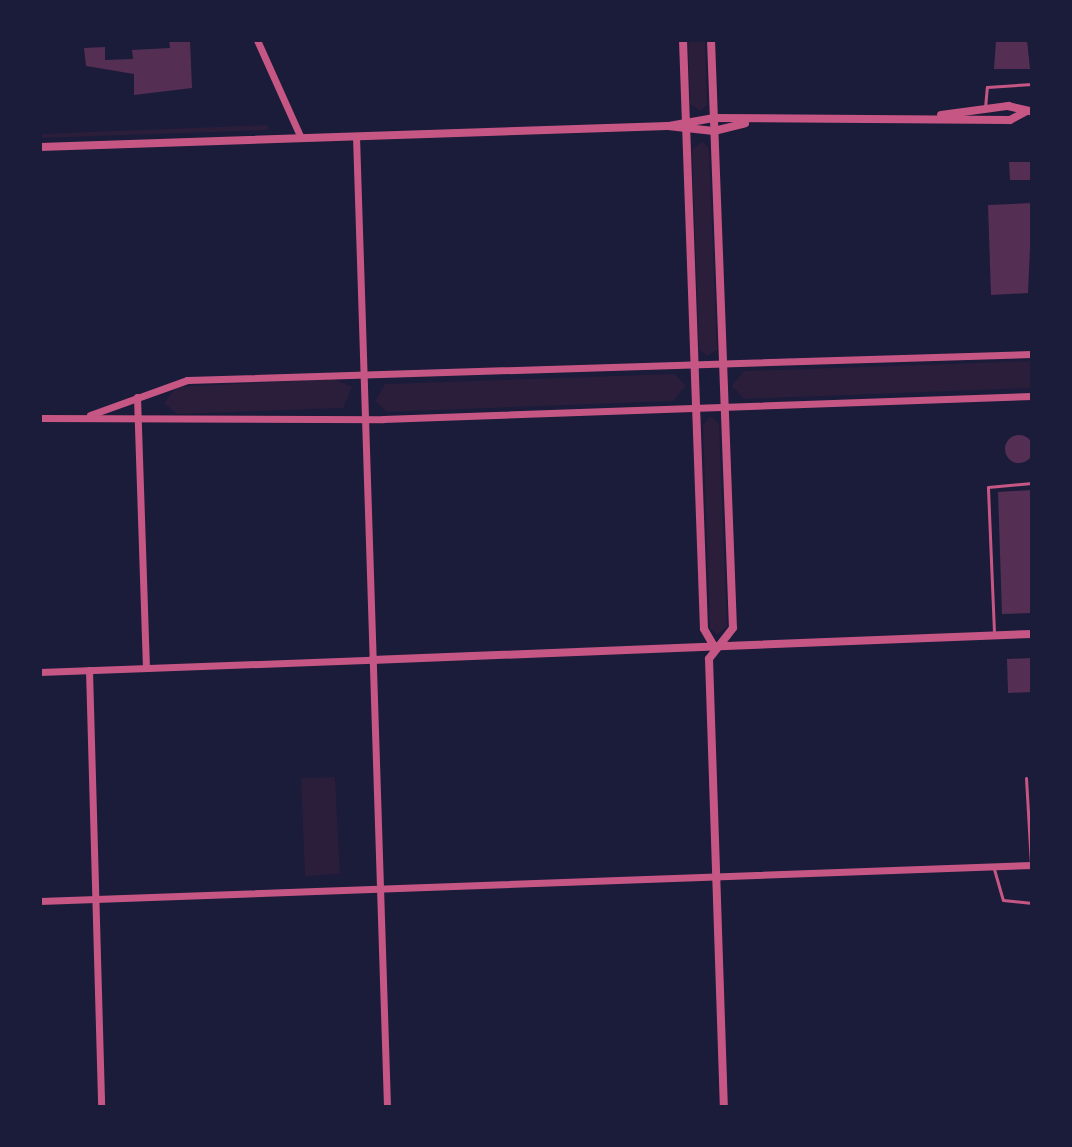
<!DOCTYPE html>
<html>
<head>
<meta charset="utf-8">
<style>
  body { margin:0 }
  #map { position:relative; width:1072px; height:1147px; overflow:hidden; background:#1b1b3a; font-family:"Libre Baskerville",serif }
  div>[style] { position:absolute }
  .green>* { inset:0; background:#2a1e3b }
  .building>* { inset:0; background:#542f53 }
  .round { border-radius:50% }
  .service>* { height:3px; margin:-1.5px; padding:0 1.5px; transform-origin:1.5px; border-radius:1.5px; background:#c65784 }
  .minor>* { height:7px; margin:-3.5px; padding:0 3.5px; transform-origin:3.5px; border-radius:3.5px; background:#c65784 }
  .tertiary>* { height:8px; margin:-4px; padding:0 4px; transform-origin:4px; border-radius:4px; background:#c65784 }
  span { translate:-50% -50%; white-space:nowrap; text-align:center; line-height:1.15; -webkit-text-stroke:8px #1b1b3a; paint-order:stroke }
  .frame { position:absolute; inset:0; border:42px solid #1b1b3a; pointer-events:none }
</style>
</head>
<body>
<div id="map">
  <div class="green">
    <div style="clip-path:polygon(688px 40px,705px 40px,707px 105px,700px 111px,690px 104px)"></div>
    <div style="clip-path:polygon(269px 125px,267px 130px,40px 138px,40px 134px)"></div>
    <div style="clip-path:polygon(702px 141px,709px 149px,717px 350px,707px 356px,699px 349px,692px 150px)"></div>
    <div style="clip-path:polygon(1032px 361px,1032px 388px,744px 399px,732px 386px,744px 371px)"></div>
    <div style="clip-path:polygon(674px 374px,686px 386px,673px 401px,387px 412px,375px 401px,385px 384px)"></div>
    <div style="clip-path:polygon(334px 379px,352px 387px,343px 408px,177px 414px,164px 403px,177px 387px)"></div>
    <div style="clip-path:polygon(710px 416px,719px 424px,727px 627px,717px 635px,710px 628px,703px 425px)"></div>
    <div style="clip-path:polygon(335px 777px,340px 874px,305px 876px,301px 778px)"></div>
  </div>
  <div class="building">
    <div style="clip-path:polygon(169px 40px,190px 40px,192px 88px,134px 95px,134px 74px,86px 66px,84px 48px,105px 47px,105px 60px,133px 59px,132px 50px,170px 48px)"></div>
    <div style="clip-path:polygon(1027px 40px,1030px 69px,994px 69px,996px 41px)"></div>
    <div style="clip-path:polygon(1009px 162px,1032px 162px,1032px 180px,1010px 180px)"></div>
    <div style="clip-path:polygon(1032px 203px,1028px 293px,991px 295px,988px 205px)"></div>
    <div class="round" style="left:1005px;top:435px;width:28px;height:28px"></div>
    <div style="clip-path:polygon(1032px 490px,1032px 613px,1002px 614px,998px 492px)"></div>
    <div style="clip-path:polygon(1032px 658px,1032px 692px,1008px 693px,1007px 659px)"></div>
  </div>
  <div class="service">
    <div style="left:985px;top:108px;width:21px;rotate:-85deg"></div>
    <div style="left:987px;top:87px;width:45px;rotate:-3.8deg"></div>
    <div style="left:994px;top:632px;width:145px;rotate:-92.4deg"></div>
    <div style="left:988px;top:487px;width:44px;rotate:-5.2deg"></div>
    <div style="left:1026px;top:778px;width:87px;rotate:86.7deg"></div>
    <div style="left:994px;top:869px;width:32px;rotate:74deg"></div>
    <div style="left:1003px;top:900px;width:29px;rotate:6deg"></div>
  </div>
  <div class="minor">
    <div style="left:257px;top:40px;width:107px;rotate:65.8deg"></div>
    <div style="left:356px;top:136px;width:971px;rotate:88.17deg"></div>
    <div style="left:137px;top:397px;width:271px;rotate:88.1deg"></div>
    <div style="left:90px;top:415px;width:103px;rotate:-19.8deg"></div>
    <div style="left:187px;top:380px;width:845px;rotate:-1.76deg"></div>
    <div style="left:40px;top:418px;width:343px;rotate:0.2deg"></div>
    <div style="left:383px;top:419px;width:649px;rotate:-2.03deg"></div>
    <div style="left:89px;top:670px;width:437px;rotate:88.4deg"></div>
    <div style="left:40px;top:672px;width:332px;rotate:-2.1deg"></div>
    <div style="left:40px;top:901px;width:993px;rotate:-2.08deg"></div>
  </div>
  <div class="tertiary">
    <div style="left:683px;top:40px;width:589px;rotate:87.96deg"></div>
    <div style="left:704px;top:629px;width:20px;rotate:60deg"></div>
    <div style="left:711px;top:40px;width:588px;rotate:87.86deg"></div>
    <div style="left:733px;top:628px;width:39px;rotate:128deg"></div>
    <div style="left:709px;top:659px;width:448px;rotate:88.1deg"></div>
    <div style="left:941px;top:115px;width:68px;rotate:-7.7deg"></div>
    <div style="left:1008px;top:106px;width:23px;rotate:13deg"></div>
    <div style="left:669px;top:126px;width:46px;rotate:-10.1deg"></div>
    <div style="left:714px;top:118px;width:296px;rotate:0.4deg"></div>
    <div style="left:1010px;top:120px;width:19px;rotate:-28deg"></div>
    <div style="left:40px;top:147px;width:628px;rotate:-1.92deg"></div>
    <div style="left:668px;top:126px;width:46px;rotate:6.2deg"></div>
    <div style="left:714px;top:131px;width:32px;rotate:-14deg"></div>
    <div style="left:372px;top:660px;width:661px;rotate:-2.26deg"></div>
  </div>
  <div class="frame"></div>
</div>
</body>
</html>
